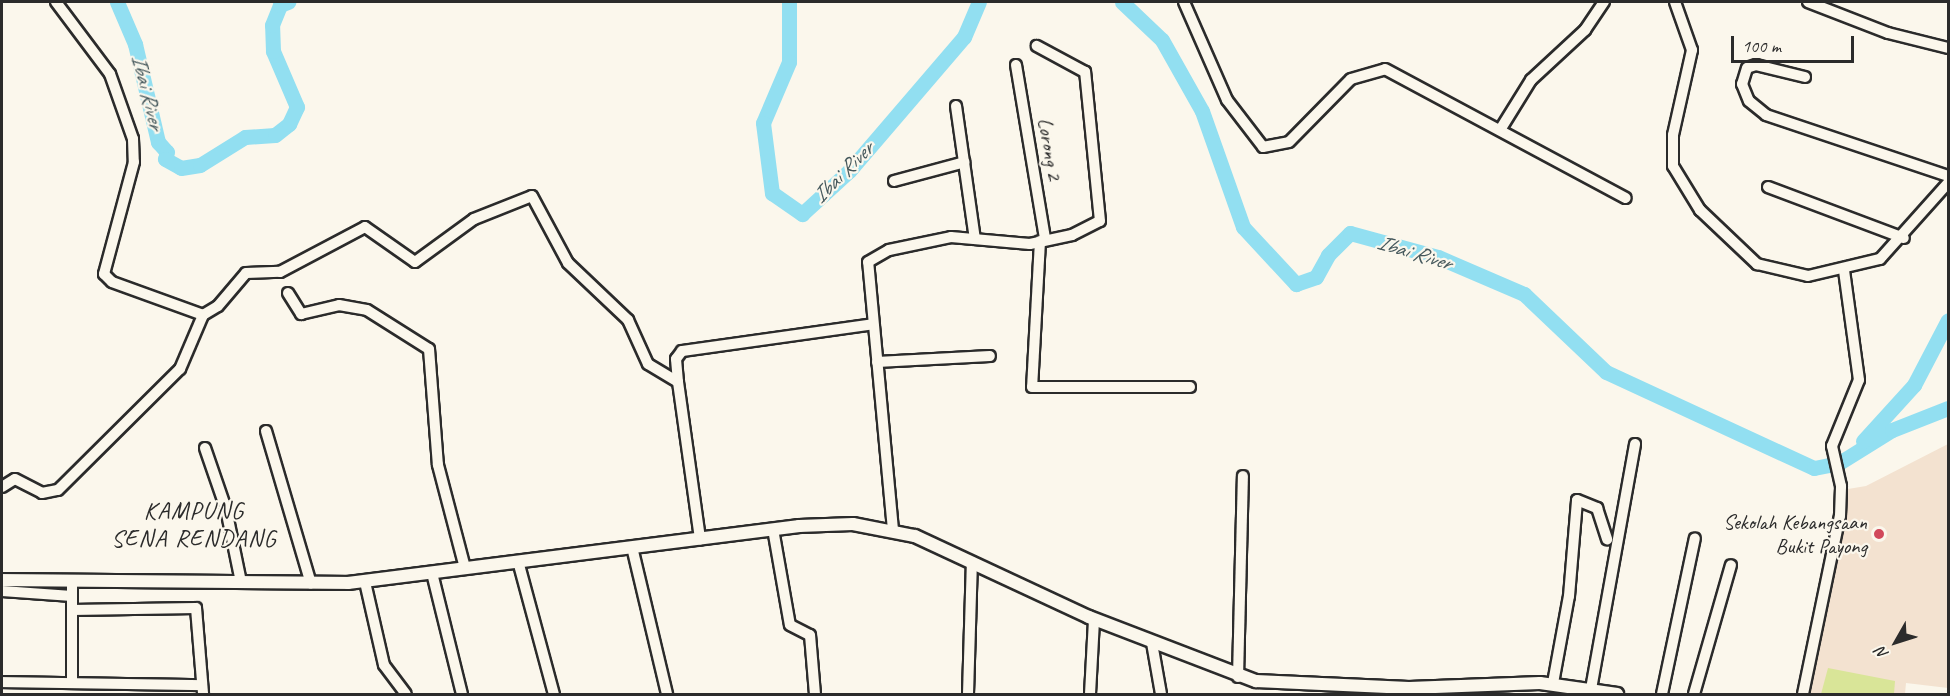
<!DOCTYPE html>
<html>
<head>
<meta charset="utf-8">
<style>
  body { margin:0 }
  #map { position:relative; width:1950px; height:696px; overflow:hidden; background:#fbf7ec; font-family:Caveat,sans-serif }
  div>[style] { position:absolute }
  .built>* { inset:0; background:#f3e2d0 }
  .green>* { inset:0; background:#d9e598 }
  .river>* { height:15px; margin:-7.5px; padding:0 7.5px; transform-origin:7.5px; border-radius:7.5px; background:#92dff1 }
  .roads { filter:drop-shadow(2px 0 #2b2b2b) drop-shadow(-2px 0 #2b2b2b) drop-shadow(0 2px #2b2b2b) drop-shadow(0 -2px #2b2b2b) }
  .minor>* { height:10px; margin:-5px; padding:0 5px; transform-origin:5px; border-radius:5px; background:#fbf7ec }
  .major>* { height:12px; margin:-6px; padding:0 6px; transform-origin:6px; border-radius:6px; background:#fbf7ec }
  .dots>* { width:16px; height:16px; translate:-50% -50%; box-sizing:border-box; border:3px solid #fbf7ec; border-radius:50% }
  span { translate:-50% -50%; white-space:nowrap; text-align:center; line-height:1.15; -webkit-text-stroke:4.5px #fbf7ec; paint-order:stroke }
  .street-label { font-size:21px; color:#2b2b2b }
  .poi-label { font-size:21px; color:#2b2b2b }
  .right { translate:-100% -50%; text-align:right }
  .water-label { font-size:22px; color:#45585c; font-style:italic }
  .quarter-label { font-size:24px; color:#2b2b2b; letter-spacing:1.5px }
  .frame { position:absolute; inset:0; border:3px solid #2b2b2b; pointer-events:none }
  .north { position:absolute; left:1866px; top:612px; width:60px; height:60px; -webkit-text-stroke:4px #fbf7ec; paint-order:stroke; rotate:231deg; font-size:16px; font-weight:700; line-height:24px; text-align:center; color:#2b2b2b }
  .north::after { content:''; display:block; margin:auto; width:21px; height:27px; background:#2b2b2b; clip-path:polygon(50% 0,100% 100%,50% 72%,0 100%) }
  .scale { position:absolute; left:1731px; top:36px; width:123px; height:27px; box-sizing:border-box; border:3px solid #2b2b2b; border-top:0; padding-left:8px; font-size:18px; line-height:21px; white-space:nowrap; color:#2b2b2b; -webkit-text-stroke:4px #fbf7ec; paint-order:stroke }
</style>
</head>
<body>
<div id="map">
  <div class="built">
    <div style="clip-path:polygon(1948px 444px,1948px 688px,1906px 683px,1905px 694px,1805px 694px,1848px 489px,1866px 486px)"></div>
  </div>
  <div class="green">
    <div style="clip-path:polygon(1828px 668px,1895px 681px,1894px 694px,1821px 694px)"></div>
  </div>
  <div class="river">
    <div style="left:117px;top:2px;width:46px;rotate:66.8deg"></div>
    <div style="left:135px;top:44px;width:101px;rotate:76.8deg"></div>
    <div style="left:158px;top:142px;width:13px;rotate:48deg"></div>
    <div style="left:167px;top:152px;width:7px;rotate:106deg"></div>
    <div style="left:165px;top:159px;width:18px;rotate:29deg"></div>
    <div style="left:181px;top:168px;width:19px;rotate:-9deg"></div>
    <div style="left:200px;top:165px;width:53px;rotate:-31.9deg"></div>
    <div style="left:245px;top:137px;width:30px;rotate:-4deg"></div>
    <div style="left:275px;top:135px;width:18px;rotate:-38deg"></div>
    <div style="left:289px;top:124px;width:19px;rotate:-65deg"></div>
    <div style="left:297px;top:107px;width:61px;rotate:-113.2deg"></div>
    <div style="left:273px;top:51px;width:26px;rotate:-92deg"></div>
    <div style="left:272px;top:25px;width:22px;rotate:-68deg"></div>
    <div style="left:280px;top:5px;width:9px;rotate:-21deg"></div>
    <div style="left:789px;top:2px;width:60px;rotate:90deg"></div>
    <div style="left:789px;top:62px;width:66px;rotate:113.1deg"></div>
    <div style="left:763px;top:123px;width:71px;rotate:82.7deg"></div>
    <div style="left:772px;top:193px;width:37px;rotate:35deg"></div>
    <div style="left:802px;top:214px;width:64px;rotate:-42.5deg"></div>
    <div style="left:849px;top:171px;width:177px;rotate:-49.4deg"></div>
    <div style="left:964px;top:37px;width:38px;rotate:-67deg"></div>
    <div style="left:1122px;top:2px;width:55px;rotate:43.5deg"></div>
    <div style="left:1162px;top:40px;width:81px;rotate:60.6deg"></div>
    <div style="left:1202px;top:111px;width:123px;rotate:70.5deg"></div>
    <div style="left:1243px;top:227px;width:78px;rotate:47.1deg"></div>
    <div style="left:1296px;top:284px;width:21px;rotate:-19deg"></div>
    <div style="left:1316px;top:277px;width:25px;rotate:-61deg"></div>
    <div style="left:1328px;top:255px;width:31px;rotate:-45deg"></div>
    <div style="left:1350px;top:233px;width:91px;rotate:15.3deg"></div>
    <div style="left:1438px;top:257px;width:94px;rotate:23.3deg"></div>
    <div style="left:1524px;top:294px;width:113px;rotate:43.6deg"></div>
    <div style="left:1606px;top:372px;width:229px;rotate:24.8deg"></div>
    <div style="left:1814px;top:468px;width:25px;rotate:-11deg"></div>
    <div style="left:1839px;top:463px;width:62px;rotate:-31.9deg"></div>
    <div style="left:1892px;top:430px;width:60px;rotate:-21.4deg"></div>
    <div style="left:1863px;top:441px;width:76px;rotate:-47.7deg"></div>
    <div style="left:1914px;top:385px;width:73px;rotate:-62.4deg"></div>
  </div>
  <div class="roads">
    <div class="minor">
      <div style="left:56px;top:2px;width:90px;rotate:53.1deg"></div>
      <div style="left:110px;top:74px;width:69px;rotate:70.5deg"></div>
      <div style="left:133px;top:139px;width:23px;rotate:88deg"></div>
      <div style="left:134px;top:162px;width:116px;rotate:105deg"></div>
      <div style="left:104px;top:274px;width:11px;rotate:45deg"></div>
      <div style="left:112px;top:282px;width:97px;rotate:19.9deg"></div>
      <div style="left:1184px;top:2px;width:107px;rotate:66.3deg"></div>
      <div style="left:1227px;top:100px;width:59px;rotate:52.5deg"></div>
      <div style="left:1263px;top:147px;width:26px;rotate:-11deg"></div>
      <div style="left:1289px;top:142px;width:88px;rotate:-45.5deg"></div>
      <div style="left:1351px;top:79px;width:35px;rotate:-16deg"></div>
      <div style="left:1385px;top:69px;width:273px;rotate:28.2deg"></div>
      <div style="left:1675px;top:2px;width:51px;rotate:70.5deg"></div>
      <div style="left:1692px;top:50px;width:87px;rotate:102.6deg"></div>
      <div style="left:1673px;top:135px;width:31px;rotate:90deg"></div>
      <div style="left:1673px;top:166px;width:52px;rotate:58.5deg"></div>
      <div style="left:1700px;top:210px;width:79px;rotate:43.5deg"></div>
      <div style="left:1757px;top:264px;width:52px;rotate:13.2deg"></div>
      <div style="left:1808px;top:276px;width:74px;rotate:-13.3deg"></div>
      <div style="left:1880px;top:259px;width:102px;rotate:-48.2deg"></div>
      <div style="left:1808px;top:2px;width:86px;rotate:21.2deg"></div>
      <div style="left:1888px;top:33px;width:62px;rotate:14deg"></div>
      <div style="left:1016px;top:65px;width:176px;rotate:80.5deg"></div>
      <div style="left:1805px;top:77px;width:50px;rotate:-166.2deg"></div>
      <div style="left:1756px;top:65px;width:9px;rotate:162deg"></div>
      <div style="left:1747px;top:68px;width:17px;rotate:107deg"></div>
      <div style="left:1742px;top:84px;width:18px;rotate:68deg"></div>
      <div style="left:1749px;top:101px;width:22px;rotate:39deg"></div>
      <div style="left:1766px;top:115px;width:192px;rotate:18.5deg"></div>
      <div style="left:956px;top:106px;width:134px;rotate:81.9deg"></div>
      <div style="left:1500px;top:130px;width:59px;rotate:-58.2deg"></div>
      <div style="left:1531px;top:80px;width:74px;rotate:-42.8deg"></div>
      <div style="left:1585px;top:30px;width:34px;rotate:-56deg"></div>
      <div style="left:894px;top:181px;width:73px;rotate:-15deg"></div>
      <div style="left:1768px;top:187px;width:145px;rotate:20.6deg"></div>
      <div style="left:1040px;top:241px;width:146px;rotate:93.1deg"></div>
      <div style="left:1032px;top:387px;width:158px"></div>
      <div style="left:288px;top:293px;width:25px;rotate:58deg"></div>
      <div style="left:301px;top:314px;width:39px;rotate:-13deg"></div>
      <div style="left:339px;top:305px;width:28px;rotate:10deg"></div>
      <div style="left:367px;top:310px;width:73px;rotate:32.2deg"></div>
      <div style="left:429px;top:349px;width:116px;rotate:85.6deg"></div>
      <div style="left:438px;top:465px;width:106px;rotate:75.3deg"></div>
      <div style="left:203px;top:315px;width:17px;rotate:-31deg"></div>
      <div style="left:218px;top:306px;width:43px;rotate:-49.7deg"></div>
      <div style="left:246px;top:273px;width:34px;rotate:-2deg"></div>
      <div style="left:280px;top:272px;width:96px;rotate:-27.9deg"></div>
      <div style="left:365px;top:227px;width:61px;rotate:35deg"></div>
      <div style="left:415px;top:262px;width:73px;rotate:-36.1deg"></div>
      <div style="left:474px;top:219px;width:62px;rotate:-21.6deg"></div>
      <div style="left:532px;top:196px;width:76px;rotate:61.8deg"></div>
      <div style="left:568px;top:263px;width:83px;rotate:43.5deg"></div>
      <div style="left:628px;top:320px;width:48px;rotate:65.6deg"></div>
      <div style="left:648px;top:364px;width:35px;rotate:31deg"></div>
      <div style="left:678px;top:382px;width:159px;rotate:82deg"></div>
      <div style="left:877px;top:362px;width:113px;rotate:-3deg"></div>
      <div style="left:678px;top:382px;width:23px;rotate:-95deg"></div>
      <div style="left:676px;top:359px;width:10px;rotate:-53deg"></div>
      <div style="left:682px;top:351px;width:193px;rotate:-8deg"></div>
      <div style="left:266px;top:431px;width:159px;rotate:73.6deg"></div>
      <div style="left:205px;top:448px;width:65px;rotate:71deg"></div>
      <div style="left:226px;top:509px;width:75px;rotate:78.4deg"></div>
      <div style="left:2px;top:487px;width:15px;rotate:-32deg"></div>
      <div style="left:15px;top:479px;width:30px;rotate:27deg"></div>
      <div style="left:42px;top:493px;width:16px;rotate:-11deg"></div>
      <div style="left:58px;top:490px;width:172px;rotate:-44.8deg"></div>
      <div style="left:180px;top:369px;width:59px;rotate:-66.9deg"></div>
      <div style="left:773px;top:529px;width:97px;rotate:80deg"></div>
      <div style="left:790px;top:625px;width:22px;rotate:27deg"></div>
      <div style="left:810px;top:635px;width:59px;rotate:85.2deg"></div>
      <div style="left:893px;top:530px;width:269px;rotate:-95.3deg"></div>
      <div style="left:868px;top:262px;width:24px;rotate:-30deg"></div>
      <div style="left:889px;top:250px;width:63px;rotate:-11.8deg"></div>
      <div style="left:951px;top:237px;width:79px;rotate:5.1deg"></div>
      <div style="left:1030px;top:244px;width:43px;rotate:-12.1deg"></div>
      <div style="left:1072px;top:235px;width:31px;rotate:-27deg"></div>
      <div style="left:1100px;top:221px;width:150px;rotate:-95.7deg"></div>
      <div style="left:1085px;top:72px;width:55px;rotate:-151.6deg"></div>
      <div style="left:632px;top:547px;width:151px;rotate:76.6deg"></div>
      <div style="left:518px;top:561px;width:138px;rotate:74.9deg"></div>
      <div style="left:432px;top:573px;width:125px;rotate:76.1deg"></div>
      <div style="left:365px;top:582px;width:85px;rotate:77.1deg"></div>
      <div style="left:384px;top:665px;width:36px;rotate:53deg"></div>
      <div style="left:2px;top:591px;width:70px;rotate:4.1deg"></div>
      <div style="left:72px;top:610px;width:124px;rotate:-0.9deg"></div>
      <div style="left:196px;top:608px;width:86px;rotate:85.3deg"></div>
      <div style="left:1152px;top:643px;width:52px;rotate:80deg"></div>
      <div style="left:1238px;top:677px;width:201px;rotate:-88.6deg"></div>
      <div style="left:2px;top:682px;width:200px;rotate:0.9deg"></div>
      <div style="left:72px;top:683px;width:101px;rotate:-90deg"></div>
      <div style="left:1553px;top:683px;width:88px;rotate:-79.6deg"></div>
      <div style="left:1569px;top:596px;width:96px;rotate:-85.2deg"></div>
      <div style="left:1577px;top:500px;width:22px;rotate:22deg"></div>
      <div style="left:1597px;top:508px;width:33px;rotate:72deg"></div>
      <div style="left:1591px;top:689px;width:249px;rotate:-79.8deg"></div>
      <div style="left:968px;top:694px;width:132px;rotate:-88.3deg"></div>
      <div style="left:1090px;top:694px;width:75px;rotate:-86.9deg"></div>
      <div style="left:1662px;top:694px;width:159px;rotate:-78.1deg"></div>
      <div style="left:1694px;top:694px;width:134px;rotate:-74deg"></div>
      <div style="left:1803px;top:694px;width:182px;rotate:-78.3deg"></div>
      <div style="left:1840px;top:516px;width:30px;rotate:-88deg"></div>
      <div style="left:1841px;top:486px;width:41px;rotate:-102.7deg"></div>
      <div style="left:1832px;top:446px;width:71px;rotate:-67.8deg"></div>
      <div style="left:1859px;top:380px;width:110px;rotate:-97.8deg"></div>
    </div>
    <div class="major">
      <div style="left:2px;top:580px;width:346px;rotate:0.5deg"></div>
      <div style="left:348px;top:583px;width:455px;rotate:-7.2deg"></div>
      <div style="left:799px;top:526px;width:54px;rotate:-2.1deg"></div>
      <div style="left:853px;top:524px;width:63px;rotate:11deg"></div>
      <div style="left:915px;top:536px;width:192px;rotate:25deg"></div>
      <div style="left:1089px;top:617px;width:179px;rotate:21deg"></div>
      <div style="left:1256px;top:681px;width:153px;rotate:2.6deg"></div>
      <div style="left:1409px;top:688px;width:131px;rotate:-2.2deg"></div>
      <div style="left:1540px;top:683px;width:78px;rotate:8.1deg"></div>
    </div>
  </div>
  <div class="dots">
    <div style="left:1879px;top:534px;background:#d1495b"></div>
  </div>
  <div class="street-label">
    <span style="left:1050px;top:149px;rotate:81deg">Lorong 2</span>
  </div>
  <div class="poi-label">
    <span class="right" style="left:1867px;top:534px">Sekolah Kebangsaan<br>Bukit Payong</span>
  </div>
  <div class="water-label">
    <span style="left:147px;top:92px;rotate:76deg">Ibai River</span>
    <span style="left:843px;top:173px;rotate:-45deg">Ibai River</span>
    <span style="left:1414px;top:253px;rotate:17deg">Ibai River</span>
  </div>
  <div class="quarter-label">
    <span style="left:194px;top:525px">KAMPUNG<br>SENA RENDANG</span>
  </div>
  <div class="frame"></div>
  <div class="north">N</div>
  <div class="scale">100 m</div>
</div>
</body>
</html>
